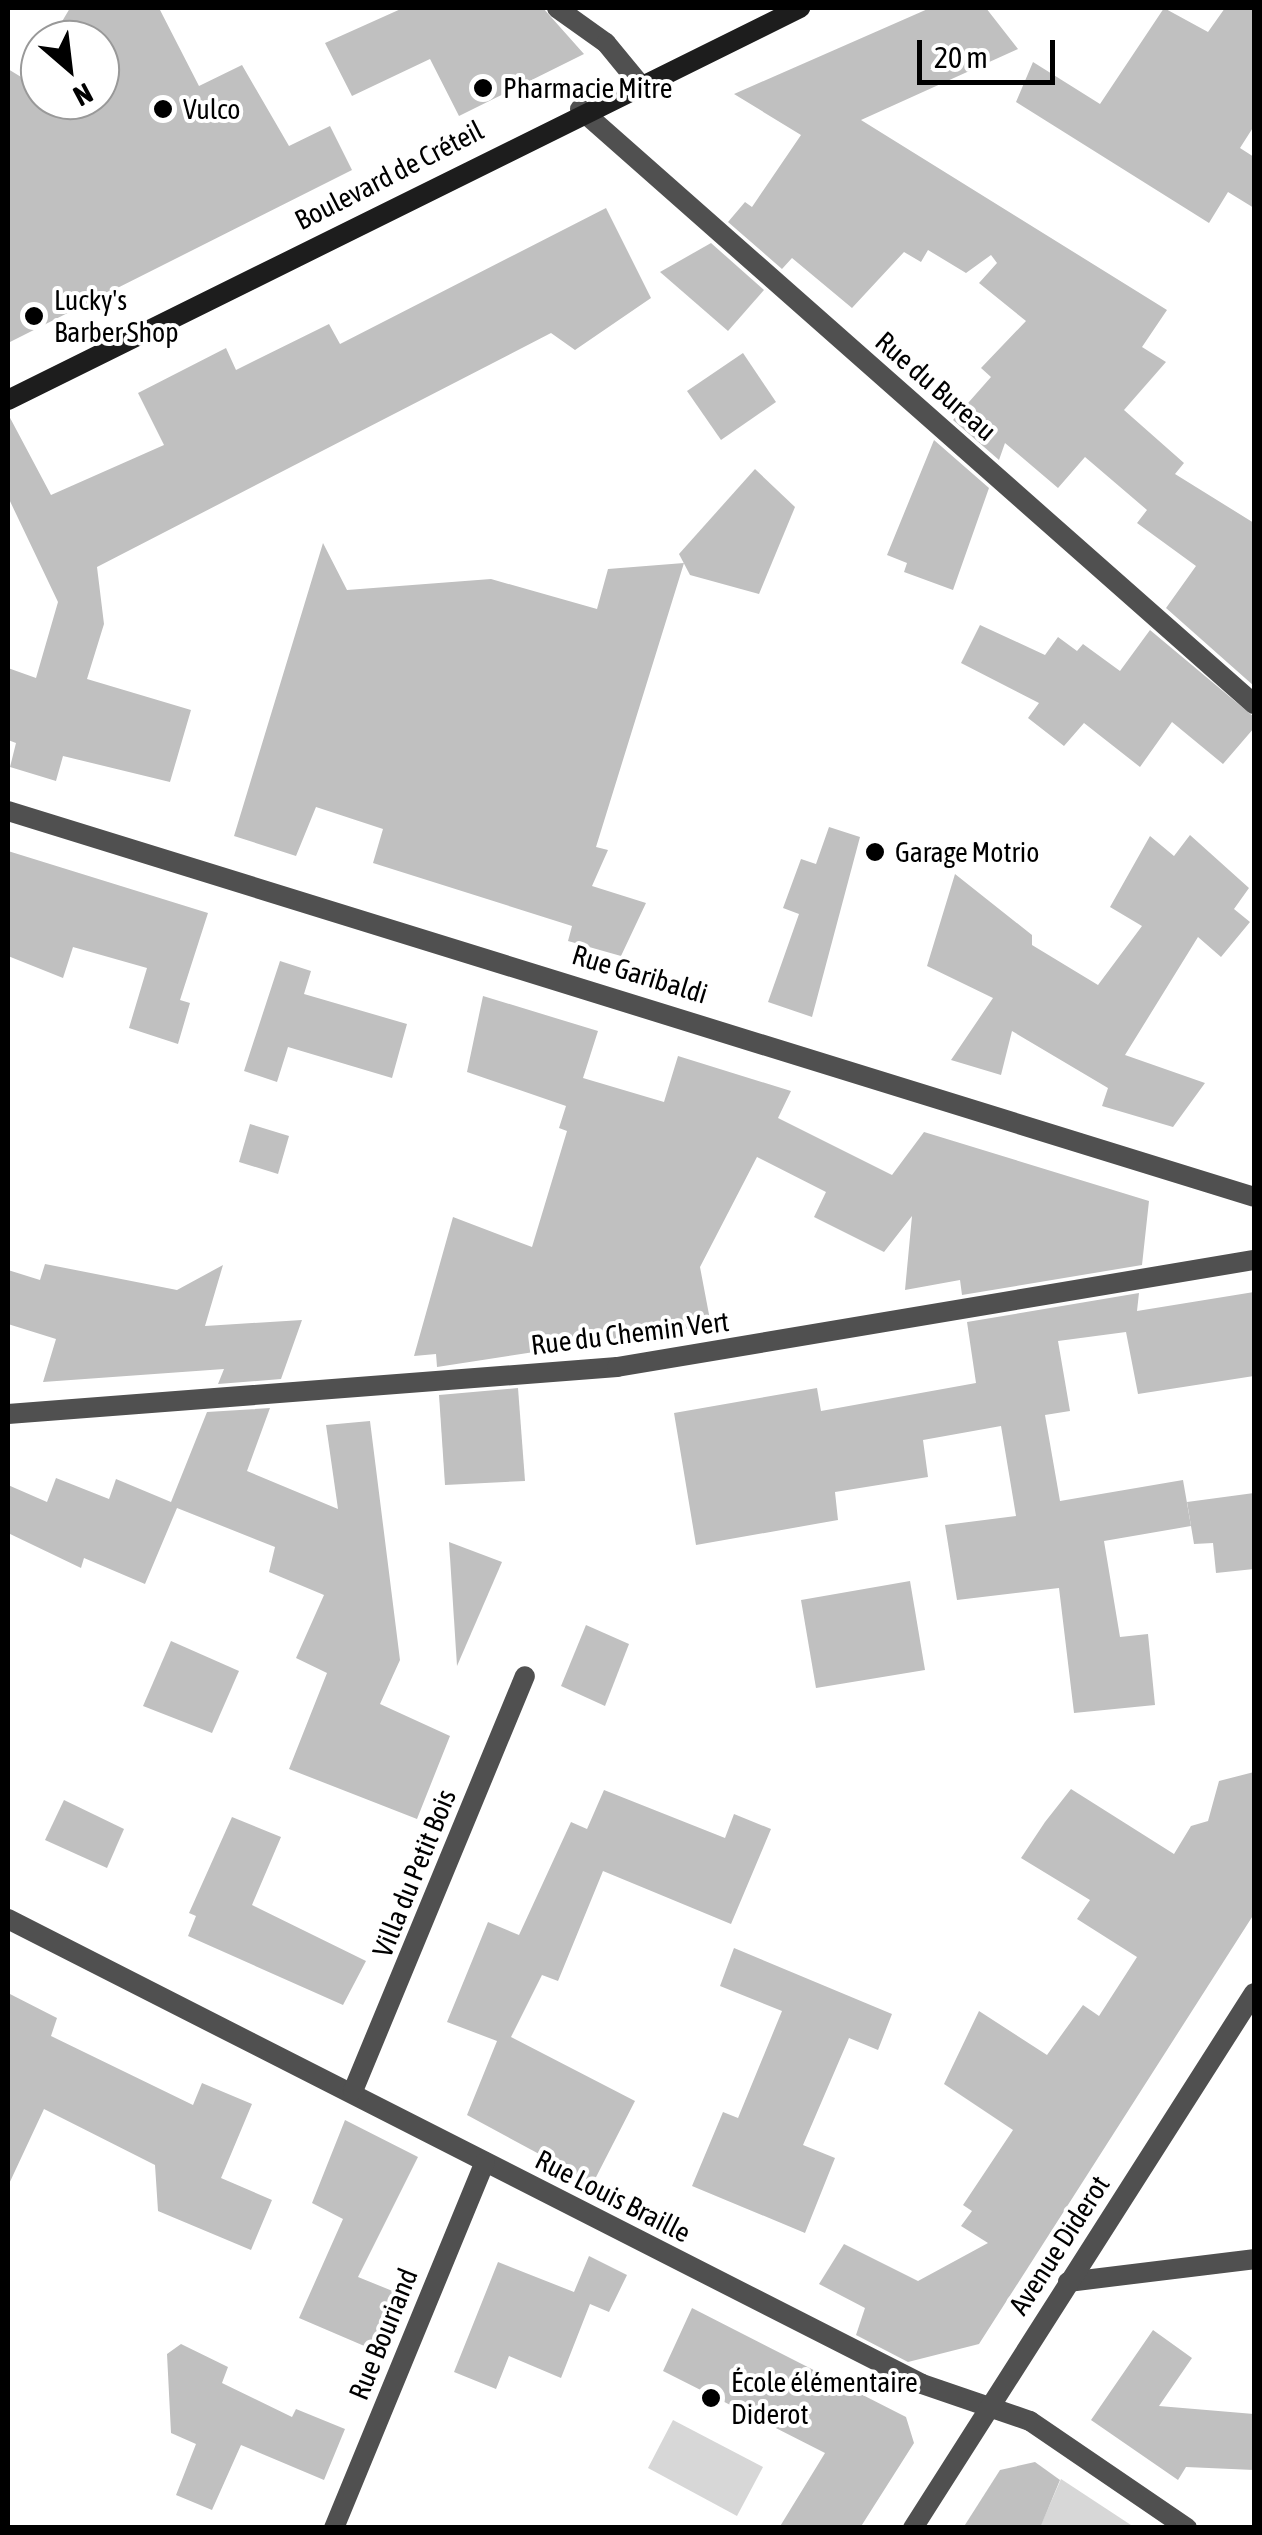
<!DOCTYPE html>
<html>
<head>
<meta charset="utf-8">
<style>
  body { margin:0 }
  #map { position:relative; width:1262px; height:2535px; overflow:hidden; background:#fff; font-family:"Asap Condensed",sans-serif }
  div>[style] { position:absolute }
  .green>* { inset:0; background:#d7d7d7 }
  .building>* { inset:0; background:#c0c0c0 }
  .service>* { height:20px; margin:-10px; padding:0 10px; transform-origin:10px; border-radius:10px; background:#505050 }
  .minor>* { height:20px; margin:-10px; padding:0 10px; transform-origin:10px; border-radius:10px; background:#505050 }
  .secondary>* { height:20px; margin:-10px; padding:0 10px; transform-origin:10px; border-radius:10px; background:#1d1d1d }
  .dots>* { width:28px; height:28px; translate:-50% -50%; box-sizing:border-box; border:5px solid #fff; border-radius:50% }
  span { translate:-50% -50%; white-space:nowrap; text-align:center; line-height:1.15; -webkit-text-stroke:8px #fff; paint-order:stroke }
  .poi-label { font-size:28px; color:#000 }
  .left { translate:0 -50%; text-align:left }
  .street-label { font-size:28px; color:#000 }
  .frame { position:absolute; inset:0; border:10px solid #000; pointer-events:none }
  .north { position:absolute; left:20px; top:20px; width:100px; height:100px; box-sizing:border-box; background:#fff; border:2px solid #999; border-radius:50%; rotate:152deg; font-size:28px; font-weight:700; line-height:40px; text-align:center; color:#000 }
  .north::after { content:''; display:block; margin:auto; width:35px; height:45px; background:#000; clip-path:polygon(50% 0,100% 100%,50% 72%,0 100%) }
  .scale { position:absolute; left:917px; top:40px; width:138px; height:45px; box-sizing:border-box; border:5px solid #000; border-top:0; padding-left:12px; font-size:30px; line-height:35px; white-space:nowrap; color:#000; -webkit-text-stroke:8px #fff; paint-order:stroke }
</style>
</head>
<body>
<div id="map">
  <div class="green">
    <div style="clip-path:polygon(673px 2420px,763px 2467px,737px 2516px,648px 2468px)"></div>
    <div style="clip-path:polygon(1061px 2479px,1134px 2527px,1040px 2527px)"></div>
  </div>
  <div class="building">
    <div style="clip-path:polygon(70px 8px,159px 8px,199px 86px,242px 65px,289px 146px,330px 126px,352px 170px,8px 343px,8px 69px,26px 80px,40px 58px,40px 100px,100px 100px,100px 40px,51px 40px)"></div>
    <div style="clip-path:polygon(403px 8px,543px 8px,584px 54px,459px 116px,430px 59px,352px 96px,325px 43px)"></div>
    <div style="clip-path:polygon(930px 8px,986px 8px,1018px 49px,861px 120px,1167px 310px,1142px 347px,1166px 362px,1124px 410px,1184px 463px,1175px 474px,1254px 523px,1254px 686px,1166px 608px,1196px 566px,1137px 523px,1147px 510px,1085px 457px,1058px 488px,1005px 443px,999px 460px,953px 420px,991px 377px,981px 368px,1026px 321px,979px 283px,997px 263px,991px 255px,966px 273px,928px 250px,921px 262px,904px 252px,852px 308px,792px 258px,782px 269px,728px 222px,745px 202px,752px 207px,801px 135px,734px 94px)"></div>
    <div style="clip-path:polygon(1164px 8px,1208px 32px,1225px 8px,1254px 8px,1254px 126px,1240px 148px,1254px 157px,1254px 208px,1228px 192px,1209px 223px,1016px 102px,1033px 62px,1100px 104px)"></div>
    <div style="clip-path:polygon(606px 208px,651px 298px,575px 350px,551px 333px,97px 567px,104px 624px,87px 679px,191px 710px,170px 782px,63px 756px,56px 781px,10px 767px,16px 743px,8px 740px,8px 668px,36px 678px,58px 602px,8px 497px,8px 414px,51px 495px,164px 445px,138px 393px,226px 348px,236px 370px,329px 324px,340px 344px)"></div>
    <div style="clip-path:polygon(711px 243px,764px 290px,728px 331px,660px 272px)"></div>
    <div style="clip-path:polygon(743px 353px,776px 402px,721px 440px,687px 391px)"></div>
    <div style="clip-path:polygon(934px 440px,989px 488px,953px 590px,904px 572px,907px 563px,887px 555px)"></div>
    <div style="clip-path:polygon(755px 469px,795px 507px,759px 594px,690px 575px,679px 554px)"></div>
    <div style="clip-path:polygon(323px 543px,347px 590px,491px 579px,597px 609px,608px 569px,684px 563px,596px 847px,608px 850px,592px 886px,646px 903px,621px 956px,568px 941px,572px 926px,373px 863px,383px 829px,316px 807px,296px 856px,234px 836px)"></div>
    <div style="clip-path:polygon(980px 625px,1045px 655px,1058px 637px,1077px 651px,1083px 644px,1120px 671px,1150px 630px,1254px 717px,1254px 728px,1223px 764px,1172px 722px,1140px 767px,1084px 723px,1064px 746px,1028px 718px,1039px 703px,961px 663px)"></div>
    <div style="clip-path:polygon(829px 827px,860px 837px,812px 1017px,768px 1002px,799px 914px,783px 908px,801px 859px,816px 864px)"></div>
    <div style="clip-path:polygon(1190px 835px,1249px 888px,1234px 909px,1250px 922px,1221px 957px,1198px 937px,1125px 1055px,1205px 1083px,1173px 1127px,1102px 1106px,1108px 1088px,1012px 1031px,1001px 1075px,951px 1060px,993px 998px,927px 966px,955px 874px,1032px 935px,1032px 945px,1098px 985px,1142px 926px,1110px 907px,1150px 836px,1174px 856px)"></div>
    <div style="clip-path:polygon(8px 851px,208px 913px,180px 1000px,190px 1003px,178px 1044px,129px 1028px,147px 968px,73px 947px,63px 978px,8px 956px)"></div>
    <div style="clip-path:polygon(280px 961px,311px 971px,304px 994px,407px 1024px,392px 1078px,288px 1047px,277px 1082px,244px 1071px)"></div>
    <div style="clip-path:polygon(483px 996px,598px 1031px,583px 1078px,664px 1102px,678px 1056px,791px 1091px,778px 1118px,892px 1175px,924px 1132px,1149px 1201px,1142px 1265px,962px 1295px,960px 1280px,905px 1290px,912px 1216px,884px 1252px,814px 1217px,826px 1192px,757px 1157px,700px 1267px,711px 1325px,437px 1367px,436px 1354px,414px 1356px,453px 1217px,532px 1247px,567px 1131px,559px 1128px,566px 1106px,467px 1072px)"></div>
    <div style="clip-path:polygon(250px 1124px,289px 1136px,278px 1174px,239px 1162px)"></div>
    <div style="clip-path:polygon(45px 1264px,177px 1290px,223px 1265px,205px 1326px,302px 1320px,281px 1379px,218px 1384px,224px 1369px,43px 1382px,56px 1339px,8px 1324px,8px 1270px,40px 1280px)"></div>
    <div style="clip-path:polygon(1254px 1292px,1254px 1376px,1138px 1394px,1126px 1332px,1058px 1341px,1070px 1411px,1045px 1415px,1060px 1501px,1183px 1480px,1191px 1526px,1104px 1541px,1120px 1637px,1148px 1634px,1155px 1705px,1074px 1713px,1059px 1588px,957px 1600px,945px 1525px,1016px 1516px,1001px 1426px,923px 1440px,928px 1477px,835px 1492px,838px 1520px,696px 1545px,674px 1413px,817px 1388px,821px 1411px,976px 1383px,967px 1322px,1139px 1293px,1137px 1311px)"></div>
    <div style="clip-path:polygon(518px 1388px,525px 1481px,445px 1485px,439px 1395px)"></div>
    <div style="clip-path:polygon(270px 1408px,247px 1471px,338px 1509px,326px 1425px,370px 1421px,400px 1660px,380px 1704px,450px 1736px,417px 1819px,289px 1769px,327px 1673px,296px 1658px,324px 1595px,269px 1572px,275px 1547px,177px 1508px,145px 1584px,84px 1558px,81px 1568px,8px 1533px,8px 1485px,47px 1502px,56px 1478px,109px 1499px,116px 1479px,171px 1502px,207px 1412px)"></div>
    <div style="clip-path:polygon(1254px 1493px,1254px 1569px,1216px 1573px,1213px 1543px,1194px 1544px,1187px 1502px)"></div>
    <div style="clip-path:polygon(449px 1542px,502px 1562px,457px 1666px)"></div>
    <div style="clip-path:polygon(910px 1581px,925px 1670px,816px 1688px,801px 1600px)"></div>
    <div style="clip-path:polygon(586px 1625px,629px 1644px,605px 1706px,561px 1686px)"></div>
    <div style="clip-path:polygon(171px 1641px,239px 1671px,212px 1733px,143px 1706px)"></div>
    <div style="clip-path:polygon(1254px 1772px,1254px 1914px,979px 2344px,908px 2362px,856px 2335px,865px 2308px,819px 2284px,844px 2244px,918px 2281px,988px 2243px,961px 2226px,972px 2211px,963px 2205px,1013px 2130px,944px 2084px,979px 2011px,1047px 2055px,1083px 2005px,1099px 2016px,1137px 1957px,1077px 1919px,1090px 1900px,1021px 1858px,1045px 1822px,1071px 1789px,1174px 1854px,1191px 1826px,1208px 1821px,1219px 1781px)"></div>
    <div style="clip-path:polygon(604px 1790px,725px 1838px,734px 1814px,771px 1829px,731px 1924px,603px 1871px,558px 1981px,542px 1975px,511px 2037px,635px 2101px,593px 2183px,467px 2115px,497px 2041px,447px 2022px,488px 1922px,519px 1935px,571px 1822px,587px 1829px)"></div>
    <div style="clip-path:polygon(64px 1800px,124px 1829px,107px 1868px,45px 1840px)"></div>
    <div style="clip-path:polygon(232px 1817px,281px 1837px,252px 1905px,366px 1961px,343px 2005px,188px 1936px,196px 1916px,189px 1913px)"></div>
    <div style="clip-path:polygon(734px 1948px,892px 2014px,878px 2050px,849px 2038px,803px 2145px,835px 2158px,805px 2233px,692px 2186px,723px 2112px,738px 2118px,782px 2011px,720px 1986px)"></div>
    <div style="clip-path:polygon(8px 1993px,57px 2018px,51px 2036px,193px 2105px,202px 2083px,252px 2104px,221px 2178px,272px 2200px,251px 2250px,158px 2211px,155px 2165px,44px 2109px,8px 2186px)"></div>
    <div style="clip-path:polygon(345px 2120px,418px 2157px,358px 2277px,400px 2294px,376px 2351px,299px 2318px,343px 2219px,312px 2203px)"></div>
    <div style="clip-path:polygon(589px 2256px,627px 2275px,609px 2312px,590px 2304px,561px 2378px,509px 2356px,496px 2389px,454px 2372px,498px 2262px,574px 2292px)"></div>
    <div style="clip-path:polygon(692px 2308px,906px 2417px,914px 2443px,860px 2528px,779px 2528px,825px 2453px,663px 2371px)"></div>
    <div style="clip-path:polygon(1153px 2330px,1192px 2358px,1159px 2406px,1254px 2414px,1254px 2470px,1186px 2467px,1178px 2480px,1091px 2420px)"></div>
    <div style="clip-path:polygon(181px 2344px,228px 2367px,222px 2383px,292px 2417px,296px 2409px,345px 2429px,324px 2480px,241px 2445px,212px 2510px,176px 2495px,196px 2444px,171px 2433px,167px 2354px)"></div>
    <div style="clip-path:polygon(1035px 2462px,1060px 2480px,1040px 2528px,963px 2528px,1000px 2470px)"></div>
  </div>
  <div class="service">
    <div style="left:557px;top:8px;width:60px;rotate:35.5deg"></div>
    <div style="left:606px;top:43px;width:50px;rotate:50.6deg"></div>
  </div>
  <div class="minor">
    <div style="left:580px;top:109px;width:899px;rotate:41.44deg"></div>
    <div style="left:8px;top:811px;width:1304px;rotate:17.21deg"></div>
    <div style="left:8px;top:1414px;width:611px;rotate:-4.41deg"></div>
    <div style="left:617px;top:1367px;width:646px;rotate:-9.54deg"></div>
    <div style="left:8px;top:1919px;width:1025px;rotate:26.96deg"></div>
    <div style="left:922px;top:2384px;width:114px;rotate:18.9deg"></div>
    <div style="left:1030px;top:2421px;width:190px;rotate:34.3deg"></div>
    <div style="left:353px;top:2091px;width:449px;rotate:-67.5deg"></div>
    <div style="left:1068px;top:2282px;width:187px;rotate:-7deg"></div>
    <div style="left:334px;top:2528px;width:396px;rotate:-67.6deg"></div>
    <div style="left:913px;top:2528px;width:634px;rotate:-57.49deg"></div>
  </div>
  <div class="secondary">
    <div style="left:8px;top:400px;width:884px;rotate:-26.33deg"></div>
  </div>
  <div class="dots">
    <div style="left:483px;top:88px;background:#000"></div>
    <div style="left:163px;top:109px;background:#000"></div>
    <div style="left:34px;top:316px;background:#000"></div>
    <div style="left:875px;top:852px;background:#000"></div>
    <div style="left:711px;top:2398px;background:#000"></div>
  </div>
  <div class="poi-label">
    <span class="left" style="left:503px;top:88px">Pharmacie Mitre</span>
    <span class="left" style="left:183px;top:109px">Vulco</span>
    <span class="left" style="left:54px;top:316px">Lucky's<br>Barber Shop</span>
    <span class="left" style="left:895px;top:852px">Garage Motrio</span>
    <span class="left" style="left:731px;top:2398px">École élémentaire<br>Diderot</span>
  </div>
  <div class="street-label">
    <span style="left:389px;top:175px;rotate:-27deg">Boulevard de Créteil</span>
    <span style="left:936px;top:386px;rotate:41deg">Rue du Bureau</span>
    <span style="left:640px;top:974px;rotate:17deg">Rue Garibaldi</span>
    <span style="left:630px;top:1333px;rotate:-7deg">Rue du Chemin Vert</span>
    <span style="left:414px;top:1873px;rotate:-68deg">Villa du Petit Bois</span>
    <span style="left:613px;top:2196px;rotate:27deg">Rue Louis Braille</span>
    <span style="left:1059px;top:2245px;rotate:-57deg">Avenue Diderot</span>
    <span style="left:383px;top:2334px;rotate:-68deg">Rue Bouriand</span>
  </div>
  <div class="frame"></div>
  <div class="north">N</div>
  <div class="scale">20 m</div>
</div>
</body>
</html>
